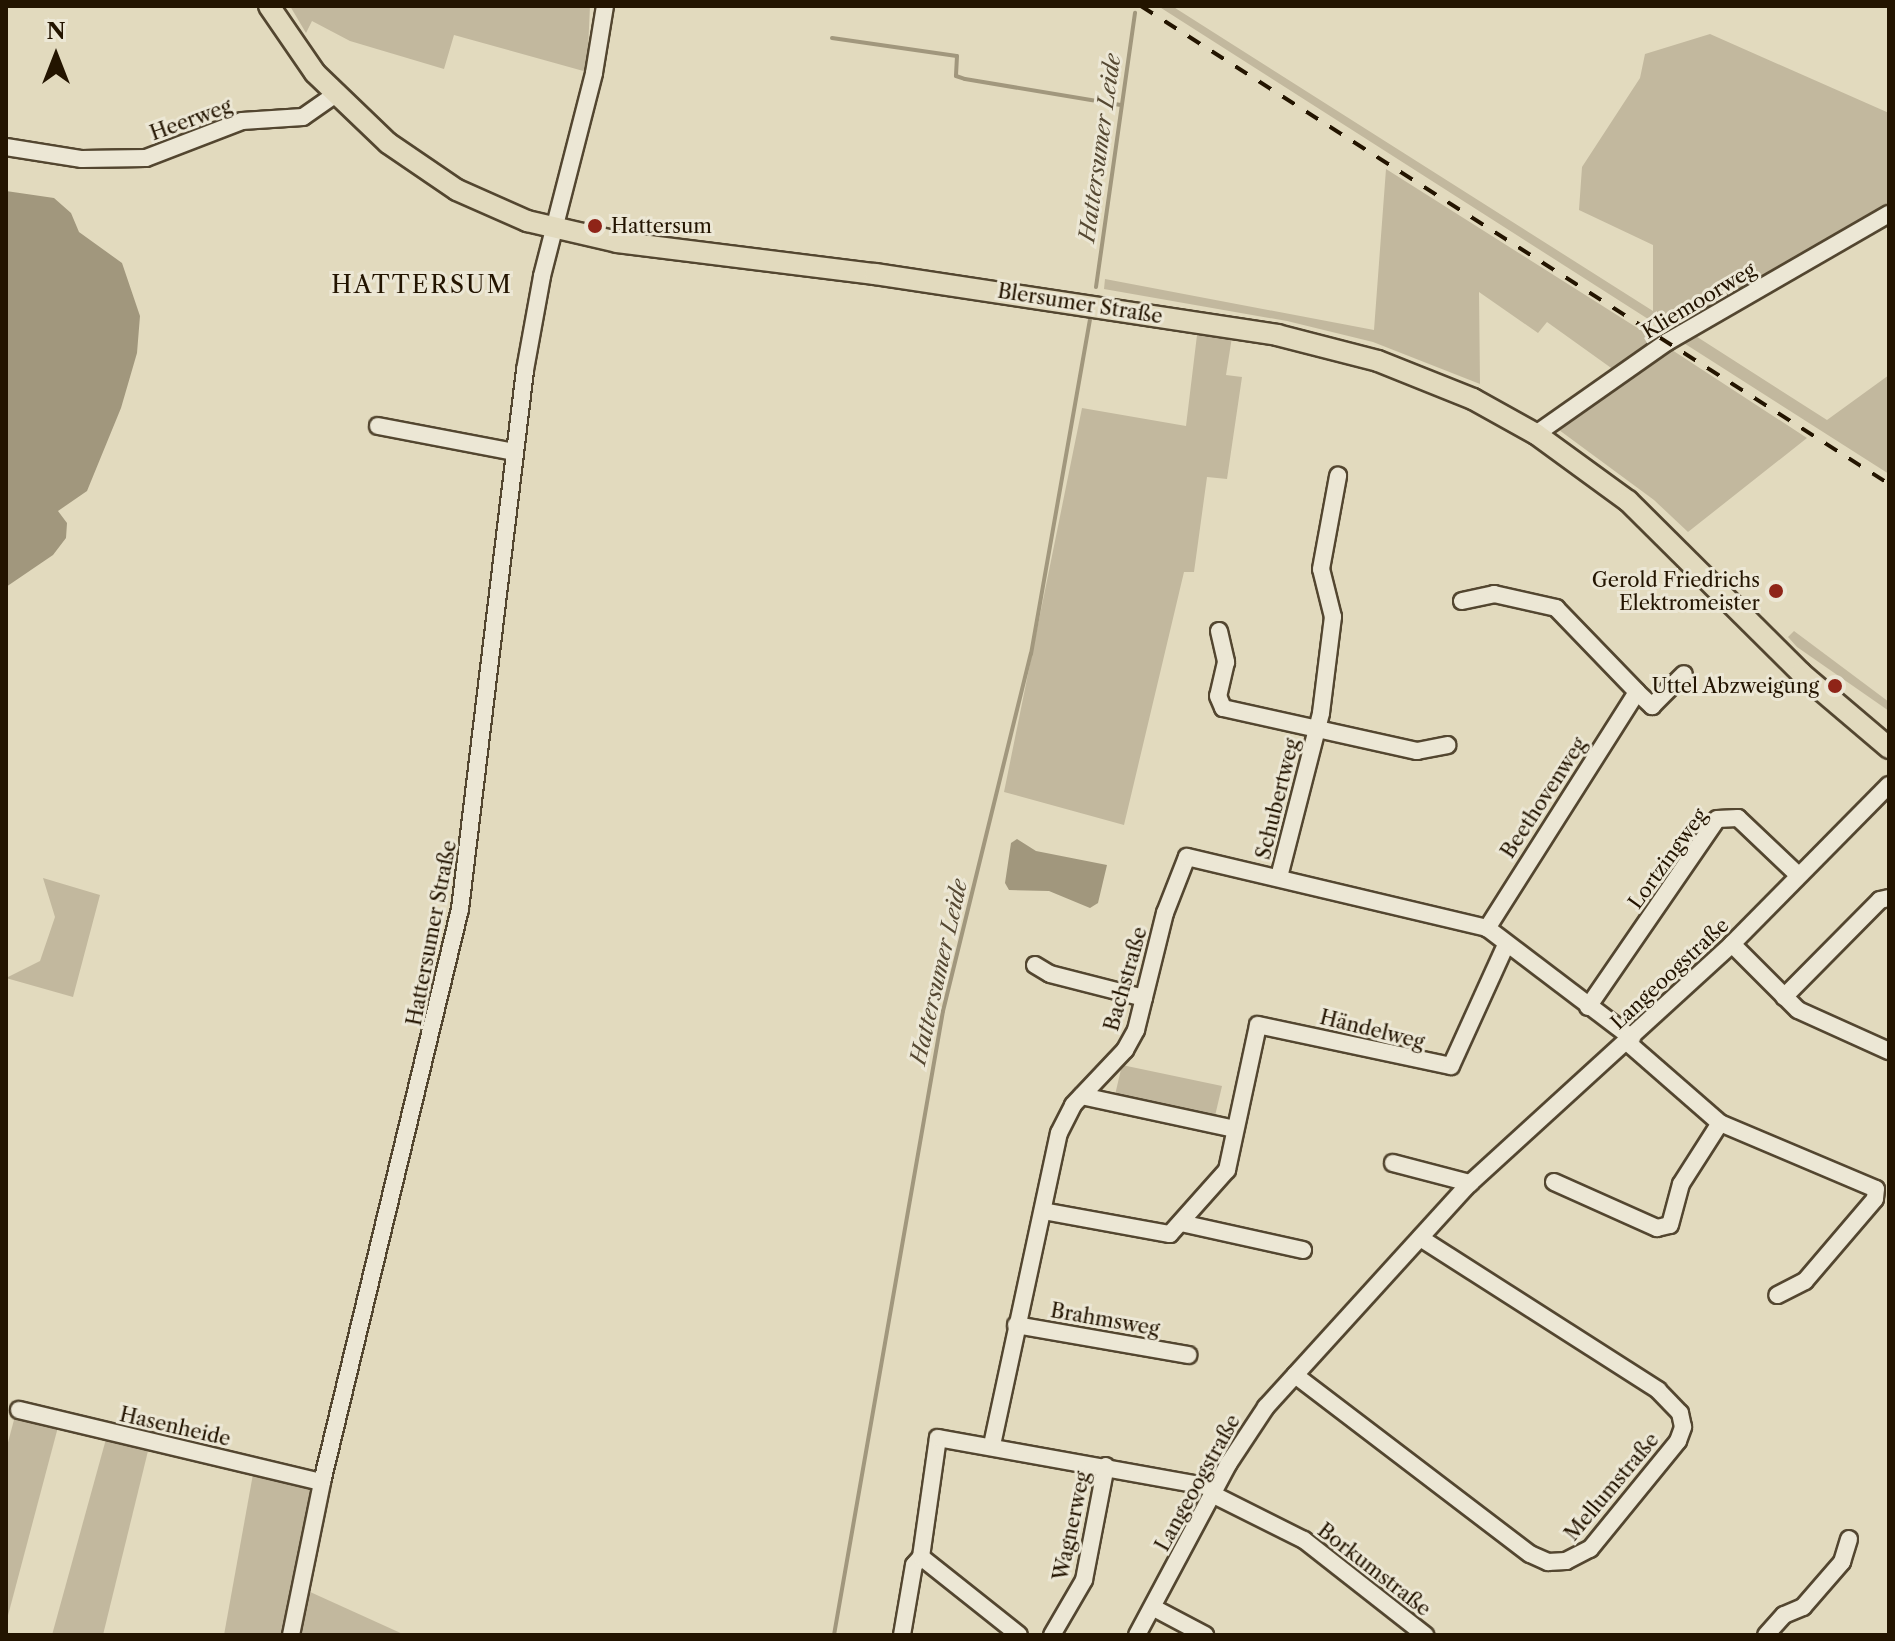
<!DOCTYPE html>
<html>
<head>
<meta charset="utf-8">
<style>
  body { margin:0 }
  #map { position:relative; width:1895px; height:1641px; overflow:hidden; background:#e2dabe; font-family:"Libre Caslon Text",serif }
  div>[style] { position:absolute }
  .green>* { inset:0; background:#c2b89e }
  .water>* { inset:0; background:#a1977d }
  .stream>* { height:4px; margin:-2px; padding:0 2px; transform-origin:2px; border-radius:2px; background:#a1977d }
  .roads { filter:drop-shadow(2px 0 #534630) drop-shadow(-2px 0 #534630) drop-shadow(0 2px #534630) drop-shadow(0 -2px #534630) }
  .minor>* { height:16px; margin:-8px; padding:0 8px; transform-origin:8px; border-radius:8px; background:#ece7d5 }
  .major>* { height:20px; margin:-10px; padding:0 10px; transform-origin:10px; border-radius:10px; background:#e2dabe }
  .rail>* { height:4px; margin-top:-2px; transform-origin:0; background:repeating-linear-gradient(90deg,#231400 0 14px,transparent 0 28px) }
  .dots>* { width:22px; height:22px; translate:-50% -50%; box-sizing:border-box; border:4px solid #ece7d5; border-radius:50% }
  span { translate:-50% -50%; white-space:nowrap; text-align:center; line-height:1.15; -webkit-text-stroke:6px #ece7d5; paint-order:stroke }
  .street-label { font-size:20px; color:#231400 }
  .poi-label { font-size:20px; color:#231400 }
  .left { translate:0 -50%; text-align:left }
  .right { translate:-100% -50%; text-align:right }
  .water-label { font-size:22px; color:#554832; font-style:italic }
  .quarter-label { font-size:24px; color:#231400; letter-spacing:2px }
  .frame { position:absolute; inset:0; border:8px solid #231400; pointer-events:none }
  .north { position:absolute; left:16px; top:16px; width:80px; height:80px; -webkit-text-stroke:6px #ece7d5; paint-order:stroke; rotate:0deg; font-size:22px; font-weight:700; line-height:32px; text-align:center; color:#231400 }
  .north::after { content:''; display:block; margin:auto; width:28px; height:36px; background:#231400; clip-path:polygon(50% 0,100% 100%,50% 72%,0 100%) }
</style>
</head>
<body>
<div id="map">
  <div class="green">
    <div style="clip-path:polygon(290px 6px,590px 6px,587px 72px,454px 35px,444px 69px,350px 41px,312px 21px,306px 33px)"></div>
    <div style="clip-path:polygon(1158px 6px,1172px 6px,1653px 311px,1653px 245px,1579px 210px,1582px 167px,1640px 78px,1645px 54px,1710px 34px,1889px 113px,1889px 205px,1670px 333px)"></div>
    <div style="clip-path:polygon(1386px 169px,1658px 341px,1614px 370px,1547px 322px,1538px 333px,1479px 292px,1480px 384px,1373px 342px,1287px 321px,1104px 289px,1105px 279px,1374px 330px)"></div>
    <div style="clip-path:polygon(1691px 333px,1827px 420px,1889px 375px,1889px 474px,1679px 340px)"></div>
    <div style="clip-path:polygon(1197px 335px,1232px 337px,1226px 375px,1242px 377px,1227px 479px,1207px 477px,1194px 572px,1184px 572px,1124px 825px,1004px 792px,1082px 408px,1186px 426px)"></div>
    <div style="clip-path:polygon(1669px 348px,1807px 438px,1688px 532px,1654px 500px,1555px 427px)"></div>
    <div style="clip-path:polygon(1794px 631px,1889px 702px,1889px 711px,1797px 647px,1788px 637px)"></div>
    <div style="clip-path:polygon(43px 878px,100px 895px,73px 997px,6px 978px,40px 961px,55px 917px)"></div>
    <div style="clip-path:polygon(1122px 1065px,1222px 1086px,1215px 1116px,1115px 1095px)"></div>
    <div style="clip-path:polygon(15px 1416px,58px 1427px,6px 1623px,6px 1450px)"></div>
    <div style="clip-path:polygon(106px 1439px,148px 1451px,103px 1635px,52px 1635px)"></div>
    <div style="clip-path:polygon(253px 1474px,312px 1486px,286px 1635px,224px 1635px)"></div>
    <div style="clip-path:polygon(308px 1591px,405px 1635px,298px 1635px)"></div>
  </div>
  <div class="water">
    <div style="clip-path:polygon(6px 191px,54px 198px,71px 213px,79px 232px,122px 263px,140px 316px,137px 353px,121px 408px,87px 491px,58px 511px,67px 523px,66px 538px,53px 555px,6px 587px)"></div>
    <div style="clip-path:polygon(1017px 839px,1036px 851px,1107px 865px,1098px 903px,1090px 908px,1049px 891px,1009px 890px,1005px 883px,1011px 843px)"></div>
  </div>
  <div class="stream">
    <div style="left:832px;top:38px;width:126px;rotate:8.2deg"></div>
    <div style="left:957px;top:56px;width:20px;rotate:93deg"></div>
    <div style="left:956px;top:76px;width:9px;rotate:18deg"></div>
    <div style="left:965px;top:79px;width:158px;rotate:9.5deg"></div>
    <div style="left:1096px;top:287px;width:277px;rotate:-81.9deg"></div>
    <div style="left:834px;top:1635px;width:633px;rotate:-80.09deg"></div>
    <div style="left:943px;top:1011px;width:368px;rotate:-76.2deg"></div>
    <div style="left:1031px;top:654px;width:339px;rotate:-80deg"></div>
  </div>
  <div class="roads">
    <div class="minor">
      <div style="left:6px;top:147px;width:77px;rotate:9deg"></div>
      <div style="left:82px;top:159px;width:64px;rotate:-0.9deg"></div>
      <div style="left:146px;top:158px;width:103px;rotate:-21.1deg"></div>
      <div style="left:242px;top:121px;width:61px;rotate:-3.8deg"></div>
      <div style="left:303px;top:117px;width:38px;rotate:-35deg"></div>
      <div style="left:378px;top:426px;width:138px;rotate:10.8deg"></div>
      <div style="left:1536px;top:434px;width:160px;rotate:-35.1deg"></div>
      <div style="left:1667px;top:342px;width:256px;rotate:-30deg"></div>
      <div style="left:1462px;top:601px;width:33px;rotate:-12deg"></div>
      <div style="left:1494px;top:594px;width:64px;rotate:12.7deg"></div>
      <div style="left:1556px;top:608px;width:117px;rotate:46deg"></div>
      <div style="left:1637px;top:692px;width:280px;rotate:122.4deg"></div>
      <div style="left:1219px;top:631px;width:32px;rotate:77deg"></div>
      <div style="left:1226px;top:662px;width:35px;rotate:103deg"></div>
      <div style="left:1218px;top:696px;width:13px;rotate:67deg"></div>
      <div style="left:1223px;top:708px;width:199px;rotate:12.5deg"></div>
      <div style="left:1417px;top:751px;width:31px;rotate:-11deg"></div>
      <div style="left:1637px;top:692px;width:21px;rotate:43deg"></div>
      <div style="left:1652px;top:706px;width:45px;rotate:-45deg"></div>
      <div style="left:1279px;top:877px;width:169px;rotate:-75.6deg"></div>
      <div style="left:1321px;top:713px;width:97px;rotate:-82.9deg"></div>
      <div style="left:1333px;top:617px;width:49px;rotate:-104deg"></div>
      <div style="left:1321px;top:569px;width:95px;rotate:-79.6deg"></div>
      <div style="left:1732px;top:944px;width:93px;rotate:45deg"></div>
      <div style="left:1798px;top:1010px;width:100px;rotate:24.3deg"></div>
      <div style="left:1035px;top:965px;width:17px;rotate:31deg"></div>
      <div style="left:1050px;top:974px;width:97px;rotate:14.3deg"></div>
      <div style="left:1784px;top:997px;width:136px;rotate:-45.3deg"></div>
      <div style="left:1880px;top:900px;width:9px;rotate:-13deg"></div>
      <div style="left:1588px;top:1007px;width:228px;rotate:-55.5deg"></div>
      <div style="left:1717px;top:819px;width:21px;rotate:-3deg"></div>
      <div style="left:1738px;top:818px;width:83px;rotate:43.5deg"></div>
      <div style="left:1627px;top:1042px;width:123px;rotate:41.1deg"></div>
      <div style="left:1720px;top:1123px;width:169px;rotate:22.9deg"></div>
      <div style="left:1876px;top:1189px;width:10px;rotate:96deg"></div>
      <div style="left:1875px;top:1199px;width:108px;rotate:130.5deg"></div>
      <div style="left:1805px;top:1281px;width:31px;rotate:153deg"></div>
      <div style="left:1082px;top:1096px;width:156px;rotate:12.2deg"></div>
      <div style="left:1393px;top:1163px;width:80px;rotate:14.6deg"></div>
      <div style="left:1554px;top:1182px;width:113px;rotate:24.1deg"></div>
      <div style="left:1657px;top:1228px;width:13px;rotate:-13deg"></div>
      <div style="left:1670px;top:1225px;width:42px;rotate:-75deg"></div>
      <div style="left:1681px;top:1184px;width:72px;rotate:-57.4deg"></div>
      <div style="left:1043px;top:1211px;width:129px;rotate:10.3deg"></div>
      <div style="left:1170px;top:1234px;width:86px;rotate:-48.3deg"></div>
      <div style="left:1227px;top:1170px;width:148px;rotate:-77.9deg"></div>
      <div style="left:1258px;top:1025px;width:197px;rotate:12deg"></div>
      <div style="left:1451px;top:1066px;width:133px;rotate:-65.6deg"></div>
      <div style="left:1181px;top:1223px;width:125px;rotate:12.5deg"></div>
      <div style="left:1016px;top:1325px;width:175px;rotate:9.9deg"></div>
      <div style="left:1295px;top:1375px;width:295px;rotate:37.3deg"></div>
      <div style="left:1530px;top:1554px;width:20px;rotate:24deg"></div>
      <div style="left:1548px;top:1562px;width:18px;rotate:-3deg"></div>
      <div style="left:1566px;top:1561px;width:27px;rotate:-27deg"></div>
      <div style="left:1590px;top:1549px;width:139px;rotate:-50.8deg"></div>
      <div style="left:1678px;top:1441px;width:15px;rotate:-70deg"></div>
      <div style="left:1683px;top:1427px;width:14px;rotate:-102deg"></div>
      <div style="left:1680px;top:1413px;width:32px;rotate:-134deg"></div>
      <div style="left:1658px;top:1390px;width:282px;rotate:-147.4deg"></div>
      <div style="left:19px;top:1410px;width:311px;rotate:13.4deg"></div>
      <div style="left:992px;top:1445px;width:319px;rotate:-77.9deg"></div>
      <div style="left:1059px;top:1133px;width:31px;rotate:-63deg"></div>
      <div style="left:1073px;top:1105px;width:76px;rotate:-46.6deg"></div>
      <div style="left:1125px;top:1050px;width:23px;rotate:-61deg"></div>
      <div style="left:1136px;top:1030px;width:121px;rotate:-76.1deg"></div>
      <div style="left:1165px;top:913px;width:60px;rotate:-68.6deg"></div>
      <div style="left:1187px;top:857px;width:308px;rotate:13.3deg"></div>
      <div style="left:1487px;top:928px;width:182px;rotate:37.2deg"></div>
      <div style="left:1212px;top:1494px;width:103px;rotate:26.6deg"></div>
      <div style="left:1304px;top:1540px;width:154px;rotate:38.1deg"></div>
      <div style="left:921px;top:1557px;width:125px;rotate:38.5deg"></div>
      <div style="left:1154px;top:1608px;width:58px;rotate:27.9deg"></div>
      <div style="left:291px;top:1635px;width:156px;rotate:-78.5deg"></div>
      <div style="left:322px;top:1482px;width:589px;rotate:-76.46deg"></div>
      <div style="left:460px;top:909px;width:543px;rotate:-83.12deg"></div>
      <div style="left:525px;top:370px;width:96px;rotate:-79.7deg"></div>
      <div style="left:542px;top:276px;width:210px;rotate:-75.6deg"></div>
      <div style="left:594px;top:73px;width:68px;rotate:-80.7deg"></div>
      <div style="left:902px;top:1635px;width:71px;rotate:-80.3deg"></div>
      <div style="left:914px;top:1565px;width:11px;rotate:-49deg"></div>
      <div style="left:921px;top:1557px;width:120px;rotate:-81.9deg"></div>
      <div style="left:938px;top:1438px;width:281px;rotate:10.2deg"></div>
      <div style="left:1052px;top:1635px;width:64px;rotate:-59.8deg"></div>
      <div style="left:1084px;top:1580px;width:116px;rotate:-79.1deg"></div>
      <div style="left:1137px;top:1635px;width:195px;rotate:-61.9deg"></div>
      <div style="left:1229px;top:1463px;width:67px;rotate:-56.5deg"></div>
      <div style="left:1266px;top:1407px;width:297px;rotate:-47.7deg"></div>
      <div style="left:1466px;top:1187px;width:360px;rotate:-42.4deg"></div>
      <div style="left:1732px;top:944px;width:223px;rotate:-45.4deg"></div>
      <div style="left:1766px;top:1635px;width:27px;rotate:-48deg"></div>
      <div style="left:1784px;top:1615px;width:21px;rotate:-23deg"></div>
      <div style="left:1803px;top:1607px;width:60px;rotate:-49.1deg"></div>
      <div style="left:1842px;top:1562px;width:24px;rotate:-73deg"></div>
    </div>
    <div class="major">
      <div style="left:269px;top:6px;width:81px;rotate:55.5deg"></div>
      <div style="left:315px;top:73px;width:101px;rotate:43.8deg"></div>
      <div style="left:388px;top:143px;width:83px;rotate:34.3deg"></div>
      <div style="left:457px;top:190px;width:77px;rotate:23.9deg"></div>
      <div style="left:527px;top:221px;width:92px;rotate:13.1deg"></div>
      <div style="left:617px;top:242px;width:260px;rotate:7.1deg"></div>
      <div style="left:875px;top:274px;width:407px;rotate:8.6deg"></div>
      <div style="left:1277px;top:335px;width:104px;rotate:14.4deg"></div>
      <div style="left:1378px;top:361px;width:102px;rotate:21.8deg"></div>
      <div style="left:1473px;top:399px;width:72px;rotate:29.1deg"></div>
      <div style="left:1536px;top:434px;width:114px;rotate:36.1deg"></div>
      <div style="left:1628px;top:501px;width:244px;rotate:44.8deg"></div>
      <div style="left:1801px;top:673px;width:116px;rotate:40.4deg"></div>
    </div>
  </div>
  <div class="rail">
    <div style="left:1141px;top:6px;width:888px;rotate:32.58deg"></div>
  </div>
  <div class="dots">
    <div style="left:595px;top:226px;background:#8f2418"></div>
    <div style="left:1776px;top:591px;background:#8f2418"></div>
    <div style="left:1835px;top:686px;background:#8f2418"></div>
  </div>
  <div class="street-label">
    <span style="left:191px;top:120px;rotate:-20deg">Heerweg</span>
    <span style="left:1699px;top:301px;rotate:-31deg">Kliemoorweg</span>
    <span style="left:1080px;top:304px;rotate:9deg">Blersumer Straße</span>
    <span style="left:1544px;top:798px;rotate:-57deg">Beethovenweg</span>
    <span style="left:1278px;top:799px;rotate:-76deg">Schubertweg</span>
    <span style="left:1668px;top:859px;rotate:-54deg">Lortzingweg</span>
    <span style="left:432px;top:933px;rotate:-79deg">Hattersumer Straße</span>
    <span style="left:1670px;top:974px;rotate:-43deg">Langeoogstraße</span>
    <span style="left:1126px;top:979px;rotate:-74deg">Bachstraße</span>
    <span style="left:1372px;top:1030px;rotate:14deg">Händelweg</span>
    <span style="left:1105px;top:1320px;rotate:10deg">Brahmsweg</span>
    <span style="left:175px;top:1427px;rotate:13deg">Hasenheide</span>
    <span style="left:1198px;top:1483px;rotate:-61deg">Langeoogstraße</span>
    <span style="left:1612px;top:1487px;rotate:-50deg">Mellumstraße</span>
    <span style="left:1072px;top:1526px;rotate:-78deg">Wagnerweg</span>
    <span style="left:1374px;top:1570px;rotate:38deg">Borkumstraße</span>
  </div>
  <div class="poi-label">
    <span class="left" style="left:611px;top:226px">Hattersum</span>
    <span class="right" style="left:1760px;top:592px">Gerold Friedrichs<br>Elektromeister</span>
    <span class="right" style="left:1819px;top:686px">Uttel Abzweigung</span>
  </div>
  <div class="water-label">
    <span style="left:1100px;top:148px;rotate:-82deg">Hattersumer Leide</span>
    <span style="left:939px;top:972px;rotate:-77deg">Hattersumer Leide</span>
  </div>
  <div class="quarter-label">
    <span style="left:422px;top:285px">HATTERSUM</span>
  </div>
  <div class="frame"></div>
  <div class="north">N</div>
</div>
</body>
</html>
